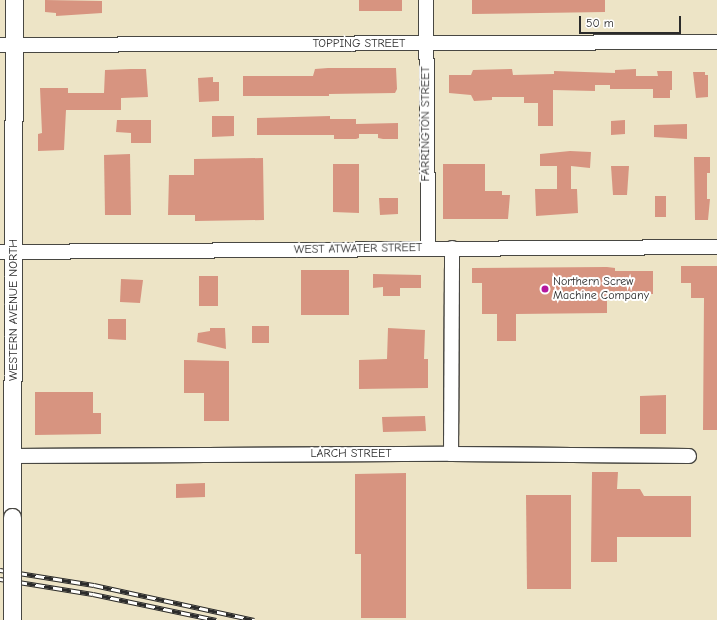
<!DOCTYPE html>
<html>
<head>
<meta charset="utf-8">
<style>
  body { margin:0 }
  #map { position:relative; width:717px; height:620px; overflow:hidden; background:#ede4c6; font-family:"Comic Neue",sans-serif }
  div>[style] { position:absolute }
  .building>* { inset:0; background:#d79480 }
  .roads { filter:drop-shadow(1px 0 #484742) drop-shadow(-1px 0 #484742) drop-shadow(0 1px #484742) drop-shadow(0 -1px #484742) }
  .minor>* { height:14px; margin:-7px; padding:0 7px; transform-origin:7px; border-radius:7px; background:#fff }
  .tertiary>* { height:17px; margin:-8.5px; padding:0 8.5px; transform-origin:8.5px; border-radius:8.5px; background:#fff }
  .rail>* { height:4.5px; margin-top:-2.25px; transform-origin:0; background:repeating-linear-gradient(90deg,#fff 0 9px,#2b2b2b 0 18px); box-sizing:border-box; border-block:1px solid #2b2b2b }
  .bridges { filter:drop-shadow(1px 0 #484742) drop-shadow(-1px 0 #484742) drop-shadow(0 1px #484742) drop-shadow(0 -1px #484742) }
  .tertiary-bridge>* { height:17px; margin:-8.5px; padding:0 8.5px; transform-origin:8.5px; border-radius:8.5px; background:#fff }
  .dots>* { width:11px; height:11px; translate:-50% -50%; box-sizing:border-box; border:2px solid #fff; border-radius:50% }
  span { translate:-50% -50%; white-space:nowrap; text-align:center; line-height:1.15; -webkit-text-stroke:4px #fff; paint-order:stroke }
  .street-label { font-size:12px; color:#2b2b2b }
  .poi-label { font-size:12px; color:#2b2b2b }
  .left { translate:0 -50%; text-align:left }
  .scale { position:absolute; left:579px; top:16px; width:102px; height:18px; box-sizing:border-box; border:2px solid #2b2b2b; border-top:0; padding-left:5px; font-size:12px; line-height:14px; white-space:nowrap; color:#2b2b2b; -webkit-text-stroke:3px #fff; paint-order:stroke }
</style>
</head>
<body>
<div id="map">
  <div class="building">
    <div style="clip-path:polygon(45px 0,102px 1px,102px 13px,56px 16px,56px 13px,45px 12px)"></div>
    <div style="clip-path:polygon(359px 0,402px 0,402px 11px,359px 11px)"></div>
    <div style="clip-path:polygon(472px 0,605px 0,605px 12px,472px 14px)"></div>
    <div style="clip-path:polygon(328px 68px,396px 68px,397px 89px,395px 93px,329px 94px,329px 96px,243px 96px,243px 76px,313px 76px,315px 69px)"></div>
    <div style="clip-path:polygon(131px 69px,146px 69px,148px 97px,121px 98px,121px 110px,66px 110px,64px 150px,38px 151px,38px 134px,42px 133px,40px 88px,68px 88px,68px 93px,104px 93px,105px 70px)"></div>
    <div style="clip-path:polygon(512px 69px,513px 75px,554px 74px,554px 71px,615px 73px,615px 70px,636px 69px,636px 76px,658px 76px,657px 71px,672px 71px,672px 90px,670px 90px,670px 98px,653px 98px,653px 89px,610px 89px,610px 85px,595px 85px,595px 91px,553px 90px,553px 126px,538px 126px,538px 103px,524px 103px,524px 97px,492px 97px,492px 100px,474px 101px,471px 95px,449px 93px,449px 75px,471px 75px,473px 70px)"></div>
    <div style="clip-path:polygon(693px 72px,705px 72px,705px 75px,708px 75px,708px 97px,696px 98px)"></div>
    <div style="clip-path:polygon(213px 77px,213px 82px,219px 82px,219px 101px,199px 102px,198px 78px)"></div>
    <div style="clip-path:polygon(212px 116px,234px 116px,234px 136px,212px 137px)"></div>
    <div style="clip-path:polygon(330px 116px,330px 119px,356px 119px,356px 124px,398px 123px,398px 139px,383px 139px,378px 138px,378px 134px,359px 134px,359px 138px,356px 139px,334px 139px,334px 135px,257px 135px,257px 118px)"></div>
    <div style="clip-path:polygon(117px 120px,151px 120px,151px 143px,131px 143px,131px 133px,116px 132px)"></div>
    <div style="clip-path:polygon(625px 120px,625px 134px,611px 135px,611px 121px)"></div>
    <div style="clip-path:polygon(687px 124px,687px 139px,654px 137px,654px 125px)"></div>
    <div style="clip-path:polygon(570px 151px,591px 152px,590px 168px,571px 166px,571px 189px,577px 189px,578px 213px,536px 216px,535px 189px,557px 189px,557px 166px,540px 166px,540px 154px)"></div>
    <div style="clip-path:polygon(130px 154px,131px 215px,105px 215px,104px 155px)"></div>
    <div style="clip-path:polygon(694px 157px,710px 157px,710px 173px,707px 173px,707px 199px,710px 199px,708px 220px,695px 220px)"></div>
    <div style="clip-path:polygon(263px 158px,264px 220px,195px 221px,195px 215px,168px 215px,169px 175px,194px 175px,194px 159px)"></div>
    <div style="clip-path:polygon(333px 164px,359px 164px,359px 213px,333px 212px)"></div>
    <div style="clip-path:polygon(443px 164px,485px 164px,485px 191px,502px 191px,502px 195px,510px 195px,508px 219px,443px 219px)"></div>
    <div style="clip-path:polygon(611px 166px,629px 166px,627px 195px,613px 195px)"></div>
    <div style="clip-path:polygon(655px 196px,666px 196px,666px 217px,655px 217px)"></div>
    <div style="clip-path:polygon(379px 198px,398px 198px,398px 214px,380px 215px)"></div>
    <div style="clip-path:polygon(681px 266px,717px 266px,717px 430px,703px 430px,704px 298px,691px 298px,691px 283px,681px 283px)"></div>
    <div style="clip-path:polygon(607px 267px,615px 268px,615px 271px,653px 271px,653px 294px,607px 294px,607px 313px,516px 314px,516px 341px,497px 341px,497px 314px,482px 314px,482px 283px,472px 283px,472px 268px)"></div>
    <div style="clip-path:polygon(301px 270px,349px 270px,349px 315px,301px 315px)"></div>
    <div style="clip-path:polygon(373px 274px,421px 275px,421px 288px,400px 288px,400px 296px,383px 296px,383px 287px,373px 288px)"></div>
    <div style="clip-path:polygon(199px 276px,218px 276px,218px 306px,199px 306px)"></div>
    <div style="clip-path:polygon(121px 279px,143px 280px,140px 303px,120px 302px)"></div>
    <div style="clip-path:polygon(108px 319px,126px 319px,126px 340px,108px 339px)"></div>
    <div style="clip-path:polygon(252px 326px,269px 326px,269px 343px,252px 343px)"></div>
    <div style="clip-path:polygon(210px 328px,225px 328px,226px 349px,197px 342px,198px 333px,210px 331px)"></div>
    <div style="clip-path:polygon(388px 328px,425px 330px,424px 359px,428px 359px,428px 388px,359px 389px,359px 360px,387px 359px)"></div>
    <div style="clip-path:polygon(184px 360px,229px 361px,229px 421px,204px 421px,204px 393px,184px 393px)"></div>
    <div style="clip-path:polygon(35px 392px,93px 392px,93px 413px,101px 413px,101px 434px,35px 435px)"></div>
    <div style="clip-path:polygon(666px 395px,666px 434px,640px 434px,640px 396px)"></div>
    <div style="clip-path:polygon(425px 416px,426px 431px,383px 432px,382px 417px)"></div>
    <div style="clip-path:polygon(592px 472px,618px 472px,617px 489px,640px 489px,644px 496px,691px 496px,691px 537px,617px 537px,617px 562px,591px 562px)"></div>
    <div style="clip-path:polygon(406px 473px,406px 618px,361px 618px,361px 554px,355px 554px,355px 474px)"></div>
    <div style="clip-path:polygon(205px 483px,205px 497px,176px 498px,176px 484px)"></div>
    <div style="clip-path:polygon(526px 495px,571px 495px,571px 589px,527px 589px)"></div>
  </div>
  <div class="roads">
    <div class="minor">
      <div style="left:426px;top:0;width:248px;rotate:89.5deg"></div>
      <div style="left:0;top:45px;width:717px;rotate:-0.24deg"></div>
      <div style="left:0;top:252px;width:717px;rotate:-0.4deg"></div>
      <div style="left:451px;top:454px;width:206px;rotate:-89.7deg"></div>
      <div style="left:12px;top:456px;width:439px;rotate:-0.3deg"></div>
      <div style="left:451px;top:454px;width:238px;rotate:0.5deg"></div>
    </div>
    <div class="tertiary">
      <div style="left:12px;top:517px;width:517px;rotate:-89.78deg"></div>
    </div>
  </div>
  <div class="rail">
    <div style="left:0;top:570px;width:95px;rotate:9.1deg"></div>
    <div style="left:94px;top:585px;width:164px;rotate:12.3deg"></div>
    <div style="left:0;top:579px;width:94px;rotate:9.2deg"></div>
    <div style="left:93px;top:594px;width:126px;rotate:11.9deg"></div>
  </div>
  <div class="bridges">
    <div class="tertiary-bridge">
      <div style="left:12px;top:620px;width:103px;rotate:-90deg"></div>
    </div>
  </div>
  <div class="dots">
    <div style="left:545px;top:289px;background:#b5179e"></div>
  </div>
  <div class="street-label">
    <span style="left:359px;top:44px">TOPPING STREET</span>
    <span style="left:426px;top:124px;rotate:-90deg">FARRINGTON STREET</span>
    <span style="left:358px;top:249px;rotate:-1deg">WEST ATWATER STREET</span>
    <span style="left:14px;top:310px;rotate:-90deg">WESTERN AVENUE NORTH</span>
    <span style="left:351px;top:454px">LARCH STREET</span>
  </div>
  <div class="poi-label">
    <span class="left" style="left:553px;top:289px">Northern Screw<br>Machine Company</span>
  </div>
  <div class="scale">50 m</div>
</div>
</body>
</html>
